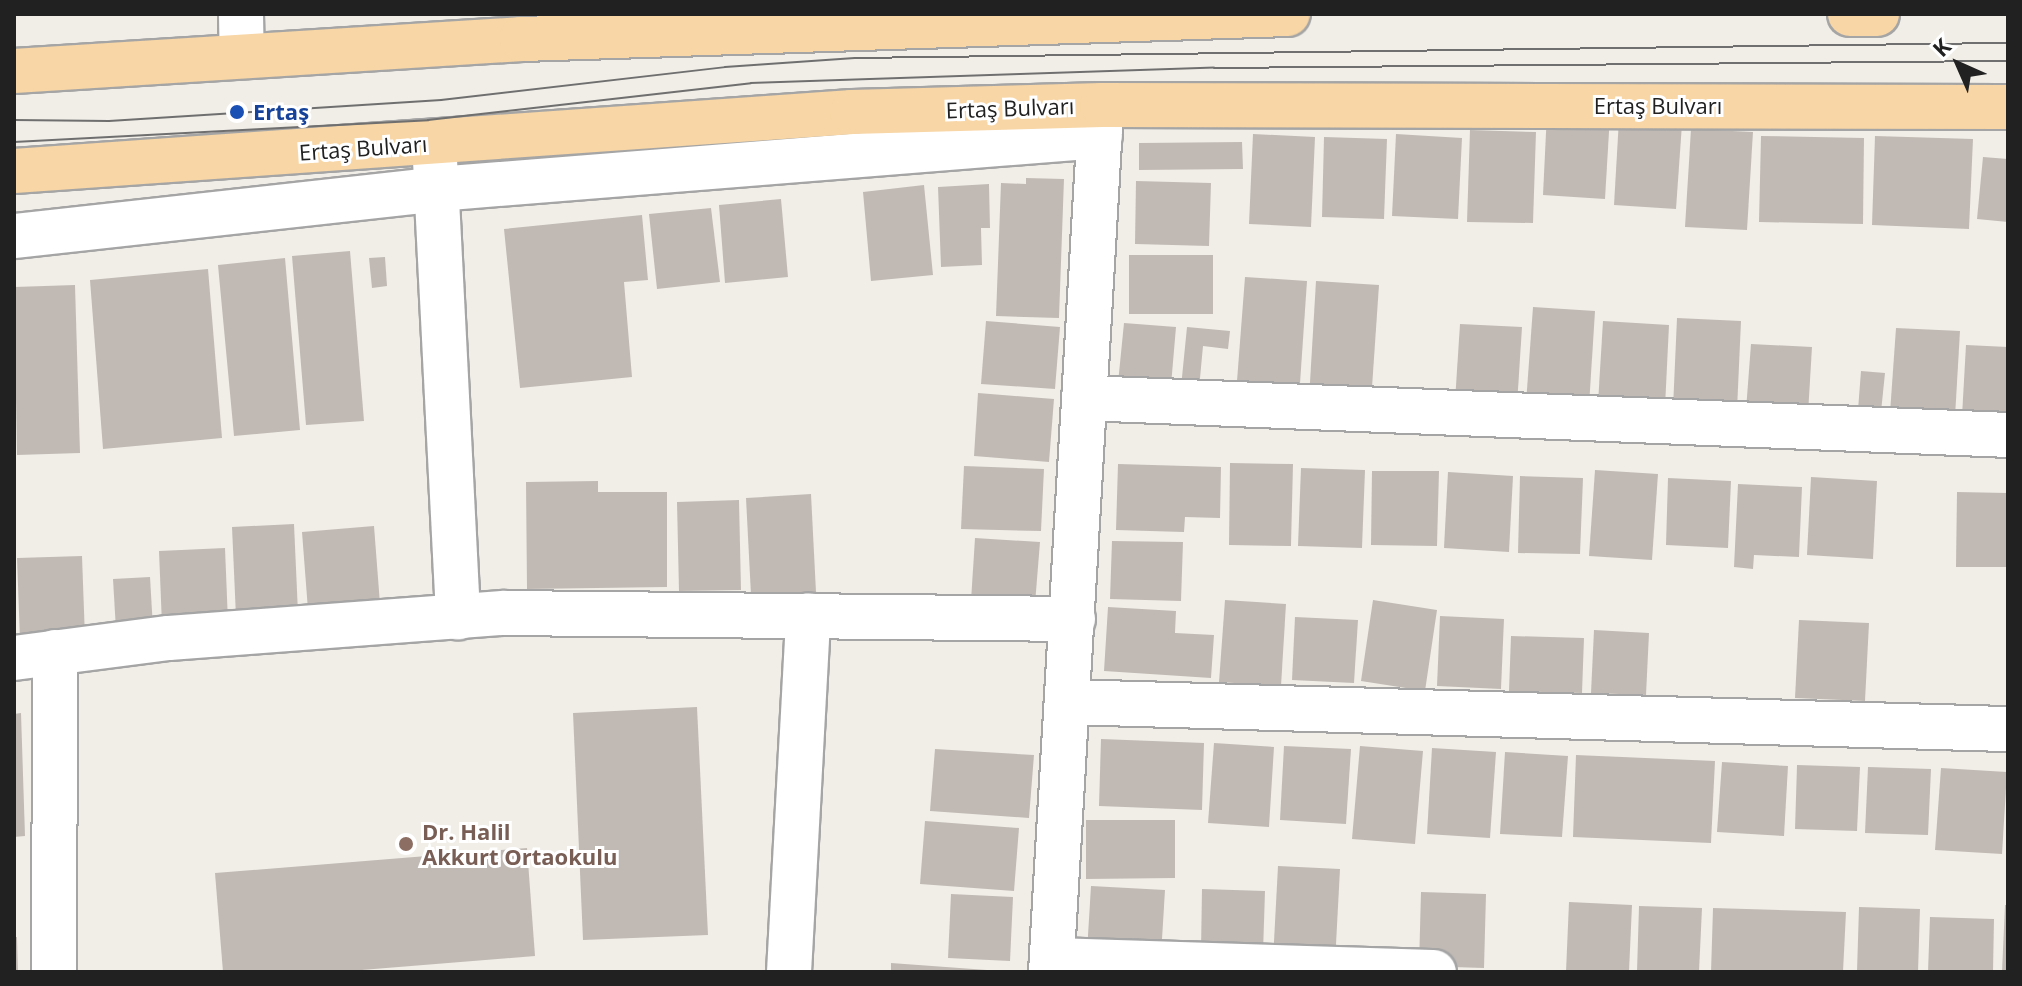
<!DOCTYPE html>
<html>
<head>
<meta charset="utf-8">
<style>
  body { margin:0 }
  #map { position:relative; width:2022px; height:986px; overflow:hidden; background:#f1eee8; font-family:"Open Sans",sans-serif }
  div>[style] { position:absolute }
  .building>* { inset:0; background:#c1bab4 }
  .roads { filter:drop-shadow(2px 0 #a5a5a5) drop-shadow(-2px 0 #a5a5a5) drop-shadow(0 2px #a5a5a5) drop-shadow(0 -2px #a5a5a5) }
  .minor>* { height:44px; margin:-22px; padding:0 22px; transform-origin:22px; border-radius:22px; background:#fff }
  .primary>* { height:44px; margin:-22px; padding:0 22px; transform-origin:22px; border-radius:22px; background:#f8d6a5 }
  .tram>* { height:2px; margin:-1px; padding:0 1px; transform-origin:1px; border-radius:1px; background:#6f6f6f }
  .dots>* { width:22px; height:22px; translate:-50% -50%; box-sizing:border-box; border:4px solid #fff; border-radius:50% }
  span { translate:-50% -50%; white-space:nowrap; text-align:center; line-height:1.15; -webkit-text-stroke:6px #fff; paint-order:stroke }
  .street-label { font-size:22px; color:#212121 }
  .transit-label { font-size:22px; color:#164399; font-weight:700 }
  .left { translate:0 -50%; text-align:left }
  .education-label { font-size:22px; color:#785e54; font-weight:700 }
  .frame { position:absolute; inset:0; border:16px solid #212121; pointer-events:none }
  .north { position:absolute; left:1918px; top:24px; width:80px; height:80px; -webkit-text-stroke:6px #fff; paint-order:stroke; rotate:315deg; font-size:22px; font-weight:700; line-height:32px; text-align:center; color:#212121 }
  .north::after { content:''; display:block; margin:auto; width:28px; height:36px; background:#212121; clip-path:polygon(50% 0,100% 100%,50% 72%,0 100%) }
</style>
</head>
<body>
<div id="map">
  <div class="building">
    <div style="clip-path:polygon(1547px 112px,1610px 115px,1605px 199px,1543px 195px)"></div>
    <div style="clip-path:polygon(1619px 119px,1682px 124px,1676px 209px,1614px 205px)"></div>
    <div style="clip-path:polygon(1691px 129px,1753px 132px,1747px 230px,1685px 227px)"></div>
    <div style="clip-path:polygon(1470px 130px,1536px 132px,1533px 223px,1467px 222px)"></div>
    <div style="clip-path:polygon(1253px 134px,1315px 137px,1311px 227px,1249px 224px)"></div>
    <div style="clip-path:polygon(1396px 134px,1462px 138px,1458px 219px,1392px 216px)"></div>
    <div style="clip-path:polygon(1761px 136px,1864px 138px,1863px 224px,1759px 222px)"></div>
    <div style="clip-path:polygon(1875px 136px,1973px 139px,1969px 229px,1872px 225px)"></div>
    <div style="clip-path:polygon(1324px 137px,1387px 139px,1384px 219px,1322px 217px)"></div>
    <div style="clip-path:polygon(1242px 142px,1243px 169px,1139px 170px,1139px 143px)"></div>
    <div style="clip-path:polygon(1983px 157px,2008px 159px,2008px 222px,1977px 219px)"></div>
    <div style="clip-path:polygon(1026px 178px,1064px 179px,1059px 318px,996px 316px,1001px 183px,1026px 184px)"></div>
    <div style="clip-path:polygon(1136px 181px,1211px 183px,1209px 246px,1135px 244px)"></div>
    <div style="clip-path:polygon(989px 184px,990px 228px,981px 228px,982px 265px,941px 267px,938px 187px)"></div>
    <div style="clip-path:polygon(924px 185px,933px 275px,871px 281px,863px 192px)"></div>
    <div style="clip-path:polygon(781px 199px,788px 277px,725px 283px,719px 205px)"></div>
    <div style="clip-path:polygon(711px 208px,720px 282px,657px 289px,649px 214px)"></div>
    <div style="clip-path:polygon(642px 215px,648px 280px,624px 282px,632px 377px,520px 388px,504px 229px)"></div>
    <div style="clip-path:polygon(350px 251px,364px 421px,306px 425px,292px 256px)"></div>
    <div style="clip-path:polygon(1129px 255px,1213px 255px,1213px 314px,1129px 314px)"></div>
    <div style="clip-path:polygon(385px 257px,387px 286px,372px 288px,369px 258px)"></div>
    <div style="clip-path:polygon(285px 258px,300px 430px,234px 436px,218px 265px)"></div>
    <div style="clip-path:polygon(208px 269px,222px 438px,103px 449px,90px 280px)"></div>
    <div style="clip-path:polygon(1245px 277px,1307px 281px,1299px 398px,1236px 394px)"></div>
    <div style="clip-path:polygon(1316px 281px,1379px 285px,1371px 402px,1309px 399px)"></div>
    <div style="clip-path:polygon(75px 285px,80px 453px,17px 455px,14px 287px)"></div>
    <div style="clip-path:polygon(1533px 307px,1595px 311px,1589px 406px,1526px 403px)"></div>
    <div style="clip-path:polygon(1677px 318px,1741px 321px,1737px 410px,1673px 408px)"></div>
    <div style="clip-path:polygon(986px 321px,1060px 327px,1055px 389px,981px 384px)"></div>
    <div style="clip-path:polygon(1603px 321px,1669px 325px,1665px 407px,1598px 403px)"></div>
    <div style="clip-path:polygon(1124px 323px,1176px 327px,1170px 397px,1117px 393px)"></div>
    <div style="clip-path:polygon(1460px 324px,1522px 327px,1517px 405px,1455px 401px)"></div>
    <div style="clip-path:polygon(1187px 327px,1230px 331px,1228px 349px,1203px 346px,1199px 389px,1181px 387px)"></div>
    <div style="clip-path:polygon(1896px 328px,1960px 331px,1955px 417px,1890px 413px)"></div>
    <div style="clip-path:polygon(1751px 344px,1812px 347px,1808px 414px,1746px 410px)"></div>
    <div style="clip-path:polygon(1966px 345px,2008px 347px,2008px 419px,1962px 416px)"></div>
    <div style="clip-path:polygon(1861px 371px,1885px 373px,1881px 412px,1858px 410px)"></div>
    <div style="clip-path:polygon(978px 393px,1054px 399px,1049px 462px,974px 456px)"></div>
    <div style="clip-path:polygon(1230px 463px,1293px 464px,1291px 546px,1229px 545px)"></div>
    <div style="clip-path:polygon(1118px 464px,1221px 467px,1220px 518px,1185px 517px,1184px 532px,1116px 530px)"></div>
    <div style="clip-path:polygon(964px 466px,1044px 469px,1041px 531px,961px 529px)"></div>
    <div style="clip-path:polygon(1301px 468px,1365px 470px,1362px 548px,1298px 546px)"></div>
    <div style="clip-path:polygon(1595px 470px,1658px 474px,1652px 560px,1589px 556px)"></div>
    <div style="clip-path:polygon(1372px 471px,1439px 471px,1437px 546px,1371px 545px)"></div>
    <div style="clip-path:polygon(1448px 472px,1513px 476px,1509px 552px,1444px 548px)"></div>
    <div style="clip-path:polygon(1520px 476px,1583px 478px,1580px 554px,1518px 553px)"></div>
    <div style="clip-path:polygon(1811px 477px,1877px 481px,1873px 559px,1807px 555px)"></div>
    <div style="clip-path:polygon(1668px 478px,1731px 481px,1728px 548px,1666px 545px)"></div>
    <div style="clip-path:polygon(598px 481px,598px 492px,667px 492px,667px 587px,527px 589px,526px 482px)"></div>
    <div style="clip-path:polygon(1738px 484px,1802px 487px,1799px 557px,1754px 555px,1753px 569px,1734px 567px)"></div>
    <div style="clip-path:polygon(1957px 492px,2008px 493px,2008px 567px,1956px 567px)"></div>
    <div style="clip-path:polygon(811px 494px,816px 592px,751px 595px,746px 498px)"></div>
    <div style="clip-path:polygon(739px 500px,741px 590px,679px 591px,677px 502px)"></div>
    <div style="clip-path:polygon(294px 524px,298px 613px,236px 617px,232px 527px)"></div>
    <div style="clip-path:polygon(374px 526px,380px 604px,308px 610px,302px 532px)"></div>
    <div style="clip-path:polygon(975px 538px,1040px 542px,1035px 604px,971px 601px)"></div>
    <div style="clip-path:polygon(1112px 541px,1183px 542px,1181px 601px,1110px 599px)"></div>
    <div style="clip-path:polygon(225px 548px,228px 622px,162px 625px,159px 551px)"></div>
    <div style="clip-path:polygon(82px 556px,85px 638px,20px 640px,17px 558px)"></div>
    <div style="clip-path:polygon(150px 577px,153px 628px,116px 630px,113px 579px)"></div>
    <div style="clip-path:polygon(1225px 600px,1286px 604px,1281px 686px,1219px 682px)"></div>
    <div style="clip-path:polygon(1373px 600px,1437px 610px,1425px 691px,1361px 681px)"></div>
    <div style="clip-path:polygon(1108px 607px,1176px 611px,1175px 633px,1214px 635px,1211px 678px,1104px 671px)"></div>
    <div style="clip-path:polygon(1440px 616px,1504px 619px,1501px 689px,1437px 686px)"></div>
    <div style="clip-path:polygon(1295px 617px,1358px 620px,1354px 683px,1292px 680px)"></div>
    <div style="clip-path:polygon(1799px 620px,1869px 623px,1865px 701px,1795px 698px)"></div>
    <div style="clip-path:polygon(1594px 630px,1649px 633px,1646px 695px,1591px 693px)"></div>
    <div style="clip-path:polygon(1511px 636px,1584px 638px,1582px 693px,1509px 691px)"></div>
    <div style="clip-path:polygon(697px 707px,708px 935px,583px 940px,573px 713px)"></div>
    <div style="clip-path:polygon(21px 713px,25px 836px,14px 837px,14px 714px)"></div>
    <div style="clip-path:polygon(1101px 739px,1204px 743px,1202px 810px,1099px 806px)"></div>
    <div style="clip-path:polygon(1214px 743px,1274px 747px,1269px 827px,1208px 823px)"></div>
    <div style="clip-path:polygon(1284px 746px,1351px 749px,1346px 824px,1280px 820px)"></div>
    <div style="clip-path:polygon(1360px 746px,1423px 751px,1415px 844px,1352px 839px)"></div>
    <div style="clip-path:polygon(1432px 748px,1496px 752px,1490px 838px,1427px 834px)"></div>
    <div style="clip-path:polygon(935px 749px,1034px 755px,1029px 818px,930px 811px)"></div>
    <div style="clip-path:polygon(1505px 752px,1568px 756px,1562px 837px,1500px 834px)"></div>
    <div style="clip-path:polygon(1576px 755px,1715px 761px,1711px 843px,1573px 837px)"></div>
    <div style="clip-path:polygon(1722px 762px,1788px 766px,1784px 836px,1717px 832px)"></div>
    <div style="clip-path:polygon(1797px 765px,1860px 767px,1857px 831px,1795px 829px)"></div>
    <div style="clip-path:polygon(1868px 767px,1931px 769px,1928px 835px,1865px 833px)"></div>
    <div style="clip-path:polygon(1941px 768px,2007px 772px,2002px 854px,1935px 850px)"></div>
    <div style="clip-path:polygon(1086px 820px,1175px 820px,1175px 878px,1086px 879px)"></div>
    <div style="clip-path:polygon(925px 821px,1019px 828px,1014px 891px,920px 884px)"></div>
    <div style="clip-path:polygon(527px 848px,535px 956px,337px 972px,223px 972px,215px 873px)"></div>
    <div style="clip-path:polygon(1278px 866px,1340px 869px,1335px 963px,1273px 960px)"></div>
    <div style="clip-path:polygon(1091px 886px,1165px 890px,1161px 956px,1087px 952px)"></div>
    <div style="clip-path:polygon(1202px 889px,1265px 891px,1263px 953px,1201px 951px)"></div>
    <div style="clip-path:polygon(1421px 892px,1486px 894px,1484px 968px,1419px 966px)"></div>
    <div style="clip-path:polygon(951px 894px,1013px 897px,1010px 961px,948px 958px)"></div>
    <div style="clip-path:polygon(1569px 902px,1632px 905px,1629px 972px,1566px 972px)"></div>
    <div style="clip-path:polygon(2005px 905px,2008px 905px,2008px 972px,2002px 972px)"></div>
    <div style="clip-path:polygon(1639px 906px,1702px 908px,1699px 972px,1637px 972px)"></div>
    <div style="clip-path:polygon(1859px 907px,1920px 909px,1918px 972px,1857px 972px)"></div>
    <div style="clip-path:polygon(1713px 908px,1846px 912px,1843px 972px,1711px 972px)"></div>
    <div style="clip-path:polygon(1930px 917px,1994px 919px,1993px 972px,1928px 972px)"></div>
    <div style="clip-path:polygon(14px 937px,17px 937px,18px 972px,14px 972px)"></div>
    <div style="clip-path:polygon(891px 963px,987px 970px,987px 972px,891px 972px)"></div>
  </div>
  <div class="roads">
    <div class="minor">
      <div style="left:241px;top:14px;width:39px;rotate:89deg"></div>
      <div style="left:435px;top:160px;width:458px;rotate:87.1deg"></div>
      <div style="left:14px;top:236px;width:426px;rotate:-6.3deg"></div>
      <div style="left:437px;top:189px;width:665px;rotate:-4.57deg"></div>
      <div style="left:1084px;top:398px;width:925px;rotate:2.29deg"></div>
      <div style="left:14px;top:658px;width:156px;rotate:-7.4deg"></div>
      <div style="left:169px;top:638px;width:336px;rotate:-4.3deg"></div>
      <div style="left:504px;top:613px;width:569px;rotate:0.6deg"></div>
      <div style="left:1068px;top:702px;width:940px;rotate:1.65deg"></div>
      <div style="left:1052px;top:960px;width:382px;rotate:1.8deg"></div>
      <div style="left:54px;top:972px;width:320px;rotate:-89.8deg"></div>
      <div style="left:789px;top:972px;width:357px;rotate:-86.9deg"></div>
      <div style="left:1051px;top:972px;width:865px;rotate:-86.69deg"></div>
    </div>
    <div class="primary">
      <div style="left:1850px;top:14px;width:27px"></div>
      <div style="left:14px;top:71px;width:509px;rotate:-3.6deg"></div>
      <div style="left:522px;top:39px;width:766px;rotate:-1.87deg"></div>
      <div style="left:14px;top:171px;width:840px;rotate:-4.03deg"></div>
      <div style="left:852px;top:112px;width:250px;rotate:-1.6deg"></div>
      <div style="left:1102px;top:105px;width:906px;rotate:0.13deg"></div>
    </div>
  </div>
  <div class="tram">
    <div style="left:14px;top:120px;width:95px;rotate:0.6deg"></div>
    <div style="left:109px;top:121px;width:333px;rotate:-3.6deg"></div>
    <div style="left:441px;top:100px;width:286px;rotate:-6.6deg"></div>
    <div style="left:725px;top:67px;width:130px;rotate:-4deg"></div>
    <div style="left:855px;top:58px;width:1153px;rotate:-0.75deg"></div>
    <div style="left:14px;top:142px;width:415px;rotate:-3deg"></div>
    <div style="left:428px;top:120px;width:325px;rotate:-6.5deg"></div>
    <div style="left:751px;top:83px;width:463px;rotate:-1.9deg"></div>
    <div style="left:1214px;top:68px;width:794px;rotate:-0.51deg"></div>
  </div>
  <div class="dots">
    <div style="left:237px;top:112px;background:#1a4fb4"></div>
    <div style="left:406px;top:844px;background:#8d6e63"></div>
  </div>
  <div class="street-label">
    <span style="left:1658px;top:106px">Ertaş Bulvarı</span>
    <span style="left:1010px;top:108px;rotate:-2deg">Ertaş Bulvarı</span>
    <span style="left:363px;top:148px;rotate:-4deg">Ertaş Bulvarı</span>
  </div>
  <div class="transit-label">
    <span class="left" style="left:253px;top:112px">Ertaş</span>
  </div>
  <div class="education-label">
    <span class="left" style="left:422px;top:844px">Dr. Halil<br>Akkurt Ortaokulu</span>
  </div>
  <div class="frame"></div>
  <div class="north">K</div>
</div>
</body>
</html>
